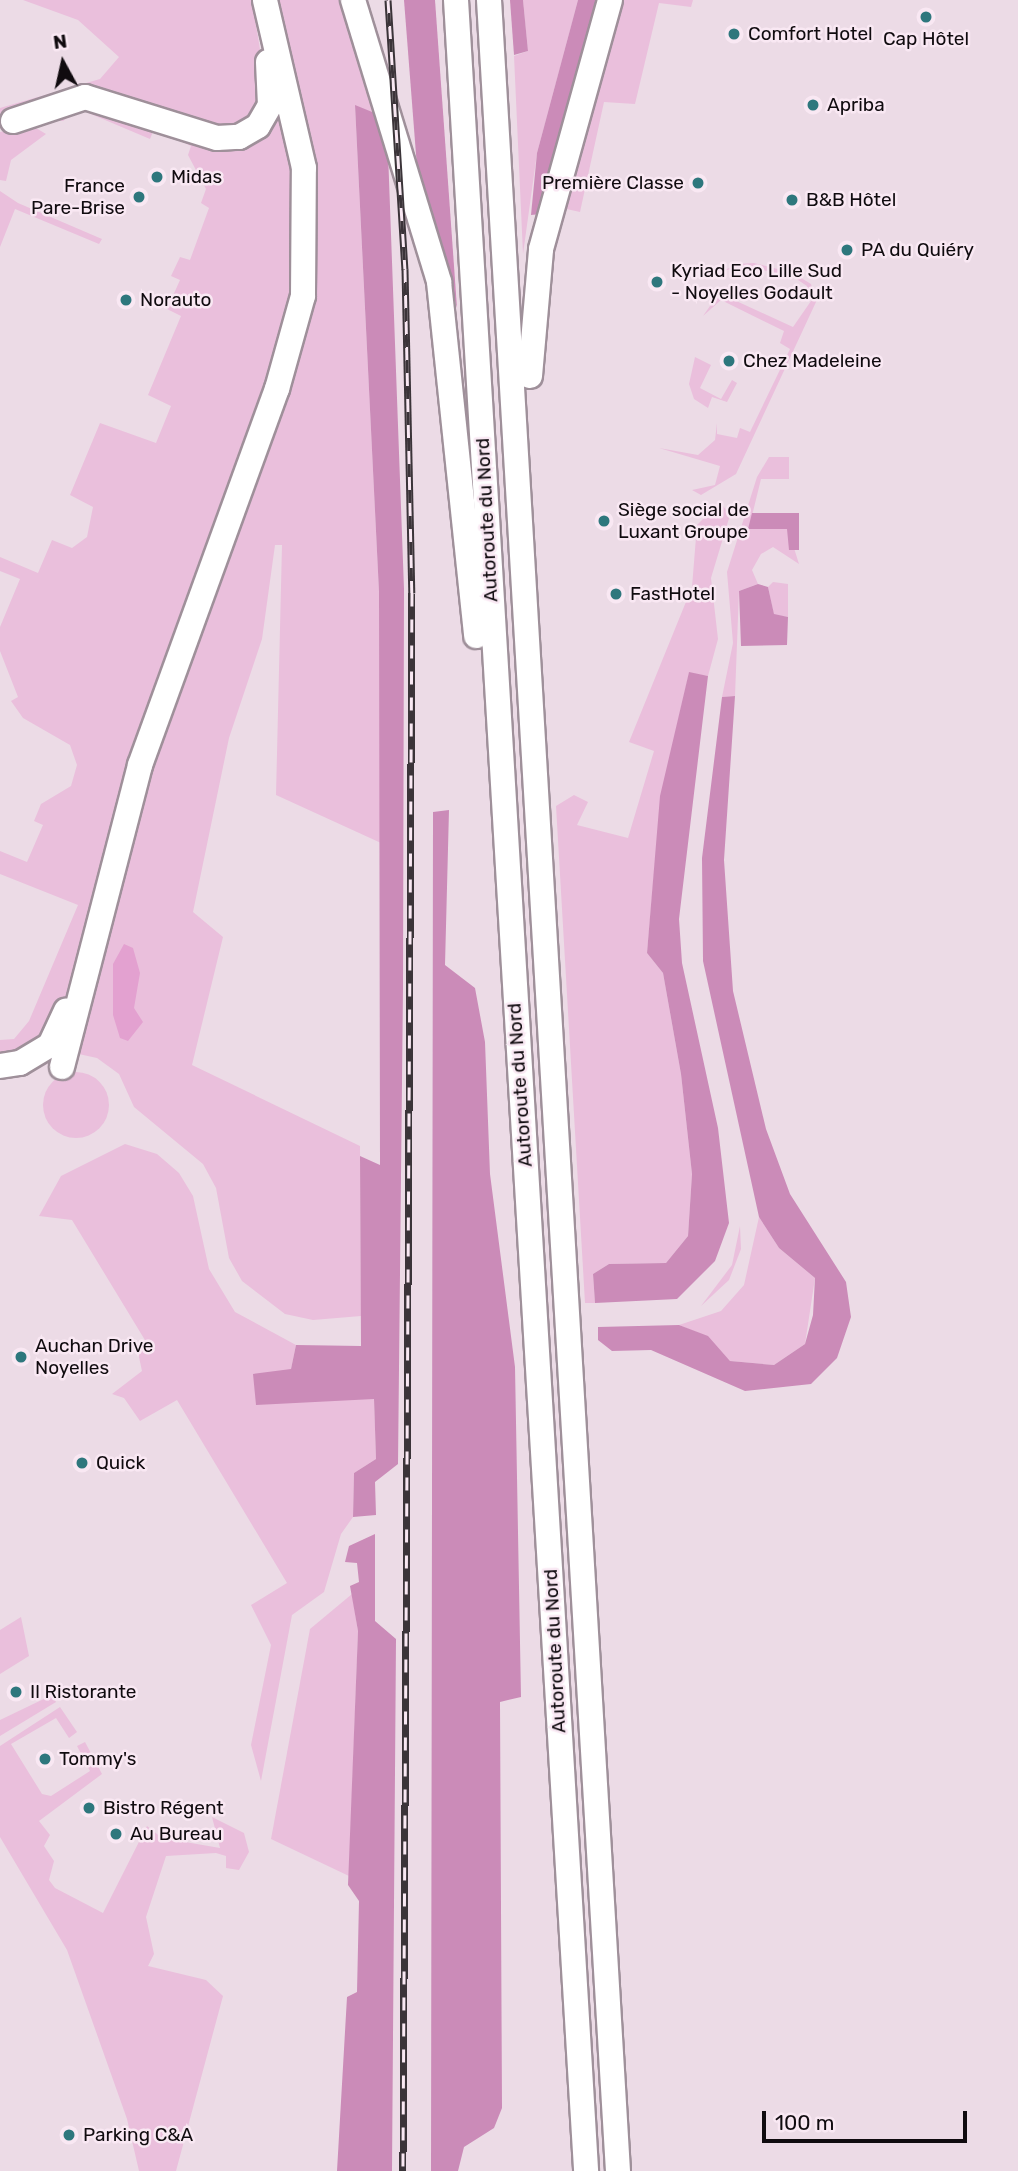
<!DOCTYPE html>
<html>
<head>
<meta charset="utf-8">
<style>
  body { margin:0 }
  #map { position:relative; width:1018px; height:2171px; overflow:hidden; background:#ecdbe6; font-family:Rubik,sans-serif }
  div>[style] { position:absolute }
  .green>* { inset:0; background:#eabfdc }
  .round { border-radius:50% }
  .forest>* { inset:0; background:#cb8bb8 }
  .water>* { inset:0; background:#e3a1d0 }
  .roads { filter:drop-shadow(2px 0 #9f909a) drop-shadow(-2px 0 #9f909a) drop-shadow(0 2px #9f909a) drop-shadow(0 -2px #9f909a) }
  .highway>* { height:24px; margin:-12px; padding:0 12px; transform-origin:12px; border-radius:12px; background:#fff }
  .rail>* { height:7px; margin-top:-3.5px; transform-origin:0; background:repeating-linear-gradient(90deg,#f9e8f3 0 13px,#3b3439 0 26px); box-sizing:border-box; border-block:2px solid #3b3439 }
  .dots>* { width:19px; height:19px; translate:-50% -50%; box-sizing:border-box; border:4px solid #f9e8f3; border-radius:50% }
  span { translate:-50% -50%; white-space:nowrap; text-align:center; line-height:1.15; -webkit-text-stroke:5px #f9e8f3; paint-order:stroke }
  .poi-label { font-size:19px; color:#100b0f }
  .left { translate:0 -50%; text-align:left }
  .right { translate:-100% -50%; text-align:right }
  .street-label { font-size:19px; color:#100b0f }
  .north { position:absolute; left:28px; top:28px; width:70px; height:70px; -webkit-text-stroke:5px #f9e8f3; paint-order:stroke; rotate:352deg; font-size:19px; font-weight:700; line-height:28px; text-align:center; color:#100b0f }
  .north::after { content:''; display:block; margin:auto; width:24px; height:32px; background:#100b0f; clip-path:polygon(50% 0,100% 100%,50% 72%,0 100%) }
  .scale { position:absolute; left:762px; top:2111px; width:205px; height:32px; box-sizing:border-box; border:4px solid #100b0f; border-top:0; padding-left:9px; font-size:21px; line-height:24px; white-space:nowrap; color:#100b0f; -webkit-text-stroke:5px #f9e8f3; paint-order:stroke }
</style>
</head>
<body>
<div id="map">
  <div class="green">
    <div style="clip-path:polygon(23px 0,252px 0,263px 68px,257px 113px,238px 129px,98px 94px,0 118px,0 108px,100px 79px,119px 57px,78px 20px)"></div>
    <div style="clip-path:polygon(277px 0,343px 0,382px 116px,355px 106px,379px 592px,381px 843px,276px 795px,282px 545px,275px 545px,262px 639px,229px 738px,193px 912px,223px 937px,192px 1065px,360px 1146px,361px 1316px,313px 1320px,285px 1314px,242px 1281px,229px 1258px,216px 1188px,203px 1164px,134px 1107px,119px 1074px,97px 1058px,74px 1053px,135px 812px,306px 321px)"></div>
    <div style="clip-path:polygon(523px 0,578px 0,537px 153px,523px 254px,514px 56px,528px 51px)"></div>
    <div style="clip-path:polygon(619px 0,693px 0,691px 7px,659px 3px,635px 104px,604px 102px,580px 212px,562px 208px)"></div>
    <div style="clip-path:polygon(73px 103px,208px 141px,283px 113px,293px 168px,297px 289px,184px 620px,156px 687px,60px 1022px,51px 1036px,0 1061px,0 1040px,14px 1039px,29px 1021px,78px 905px,0 874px,0 851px,27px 862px,43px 825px,34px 821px,41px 804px,71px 786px,77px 765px,70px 745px,23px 718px,11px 701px,18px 697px,0 651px,0 627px,20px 579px,0 571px,0 557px,38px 573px,52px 540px,72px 548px,87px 537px,93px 507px,70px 495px,100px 423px,156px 443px,171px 406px,148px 395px,181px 316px,167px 309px,180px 280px,171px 276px,180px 257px,190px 260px,209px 208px,201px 203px,206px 189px,188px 155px,191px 146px,154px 129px,150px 139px,79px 109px,63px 121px,38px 118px)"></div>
    <div style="clip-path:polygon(31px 125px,46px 134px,11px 160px,6px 181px,0 180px,0 132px)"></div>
    <div style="clip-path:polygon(0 191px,18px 203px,102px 239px,99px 244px,15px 209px,0 247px)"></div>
    <div style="clip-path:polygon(754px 263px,793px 273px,811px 284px,816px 302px,736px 474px,701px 495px,692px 490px,715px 485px,720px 466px,659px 448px,698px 455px,715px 440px,717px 423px,717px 434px,737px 438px,740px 428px,750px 432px,790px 349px,780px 343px,784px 331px,721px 300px,703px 316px,719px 293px,793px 327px,811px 301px,807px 286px,792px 276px,742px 266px,723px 271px,737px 264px)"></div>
    <div style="clip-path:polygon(695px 357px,711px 365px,700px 388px,721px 399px,732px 380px,737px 383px,727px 402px,712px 397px,708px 408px,694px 399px,689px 384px)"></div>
    <div style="clip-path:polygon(769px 457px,789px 457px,789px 479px,761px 479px,749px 528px,788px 529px,799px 564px,773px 547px,761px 554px,752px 570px,758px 584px,739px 591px,735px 696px,722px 697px,733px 643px,727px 572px,757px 477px)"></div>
    <div style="clip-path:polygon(720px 502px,730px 515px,711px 578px,718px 639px,708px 676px,689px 673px,661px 796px,647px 953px,663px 973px,681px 1074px,692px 1174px,688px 1236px,666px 1263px,609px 1264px,593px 1274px,595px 1303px,585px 1303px,556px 806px,574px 795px,588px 802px,577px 825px,628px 838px,654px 751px,629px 742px,692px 587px,697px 525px)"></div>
    <div style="clip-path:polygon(773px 582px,788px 584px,788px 617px,774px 615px,768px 587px)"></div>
    <div class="round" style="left:43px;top:1072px;width:66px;height:66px"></div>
    <div style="clip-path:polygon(125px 1144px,157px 1154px,179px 1173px,193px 1196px,209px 1269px,235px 1312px,296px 1345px,291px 1369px,374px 1399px,376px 1459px,354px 1473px,353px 1517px,341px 1534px,324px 1592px,292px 1615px,261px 1781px,251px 1745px,271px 1645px,251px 1605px,287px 1583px,177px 1400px,140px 1421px,124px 1398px,112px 1394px,142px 1371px,137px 1348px,151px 1350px,72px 1220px,39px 1216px,61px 1176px)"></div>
    <div style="clip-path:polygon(759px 1217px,779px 1248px,815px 1278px,805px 1344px,774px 1365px,730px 1361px,708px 1337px,679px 1325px,721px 1311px,744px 1285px)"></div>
    <div style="clip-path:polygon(740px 1226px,741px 1249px,729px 1280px,701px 1306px,732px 1265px)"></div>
    <div style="clip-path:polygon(352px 1594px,358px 1631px,349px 1876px,271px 1839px,310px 1629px)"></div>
    <div style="clip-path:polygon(21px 1617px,29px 1656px,0 1674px,0 1630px)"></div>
    <div style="clip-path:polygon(52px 1695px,56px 1702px,0 1736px,0 1720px)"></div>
    <div style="clip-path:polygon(60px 1707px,77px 1732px,69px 1738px,56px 1718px,11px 1744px,42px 1794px,51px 1796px,90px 1771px,77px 1746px,85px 1742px,102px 1774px,39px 1821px,50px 1835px,44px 1846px,54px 1861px,49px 1880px,55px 1888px,103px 1913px,147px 1826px,162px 1838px,220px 1848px,212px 1817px,244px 1833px,249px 1852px,239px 1870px,226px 1868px,226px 1856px,216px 1853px,166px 1856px,146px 1917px,154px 1954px,148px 1966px,206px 1980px,223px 1996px,176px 2171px,139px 2171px,127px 2119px,67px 1950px,0 1837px,0 1746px)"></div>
  </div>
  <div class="forest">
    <div style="clip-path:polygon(404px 0,435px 0,457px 308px,417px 167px)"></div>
    <div style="clip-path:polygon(510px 0,523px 0,528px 51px,514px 55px)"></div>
    <div style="clip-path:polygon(578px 0,599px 0,541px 214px,531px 215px,537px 153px)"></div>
    <div style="clip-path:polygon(355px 105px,382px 116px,387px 125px,404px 589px,403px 987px,398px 1464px,375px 1482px,376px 1515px,353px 1517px,354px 1473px,376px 1459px,374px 1399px,256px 1405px,253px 1374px,291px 1369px,296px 1345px,361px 1346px,360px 1156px,380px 1165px,379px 592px)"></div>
    <div style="clip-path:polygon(752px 513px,799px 513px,799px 550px,789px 550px,787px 529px,748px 529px)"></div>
    <div style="clip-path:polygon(758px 584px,768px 587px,774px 614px,788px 617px,787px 645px,741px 646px,739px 591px)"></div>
    <div style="clip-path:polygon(689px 672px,708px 676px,679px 919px,682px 963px,718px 1128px,729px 1223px,715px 1261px,677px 1299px,595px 1303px,593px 1274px,609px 1264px,666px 1263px,688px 1236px,692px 1174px,681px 1074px,663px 973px,647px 953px,660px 796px)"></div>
    <div style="clip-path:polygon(735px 696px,724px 860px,733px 991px,766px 1129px,790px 1194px,846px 1282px,851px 1317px,837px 1358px,811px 1384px,745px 1391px,651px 1350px,612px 1351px,598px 1340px,598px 1327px,679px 1325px,708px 1336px,730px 1361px,774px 1365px,805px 1344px,813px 1315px,815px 1278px,779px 1248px,759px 1217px,703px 961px,702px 858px,722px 697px)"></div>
    <div style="clip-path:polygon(449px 810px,445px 965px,475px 988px,485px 1042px,490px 1174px,515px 1367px,521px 1697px,500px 1702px,502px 2108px,494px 2128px,464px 2147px,458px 2171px,431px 2171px,433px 812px)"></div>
    <div style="clip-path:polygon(375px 1534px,375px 1621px,396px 1639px,392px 2171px,337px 2171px,347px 1997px,357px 1992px,359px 1901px,348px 1885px,358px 1631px,350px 1586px,359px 1582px,357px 1563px,345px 1562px,349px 1546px)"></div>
  </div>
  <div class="water">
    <div style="clip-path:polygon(124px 944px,133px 948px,140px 973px,134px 1008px,143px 1022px,128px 1041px,120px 1038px,113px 1015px,113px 964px)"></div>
  </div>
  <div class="roads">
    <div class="highway">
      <div style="left:353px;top:0;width:295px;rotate:73deg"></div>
      <div style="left:439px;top:282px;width:356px;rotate:84deg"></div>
      <div style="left:456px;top:0;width:2175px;rotate:86.57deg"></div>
      <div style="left:489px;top:0;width:2175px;rotate:86.6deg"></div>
      <div style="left:13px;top:121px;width:76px;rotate:-18.4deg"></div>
      <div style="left:85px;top:97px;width:138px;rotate:17.3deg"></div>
      <div style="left:217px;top:138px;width:22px;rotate:-3deg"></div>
      <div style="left:239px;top:137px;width:22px;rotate:-30deg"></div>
      <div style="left:258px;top:126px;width:24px;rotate:-60deg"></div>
      <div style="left:270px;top:105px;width:43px;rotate:-92.7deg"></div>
      <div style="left:530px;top:376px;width:127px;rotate:-85deg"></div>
      <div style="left:541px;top:249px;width:258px;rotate:-74.5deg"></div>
      <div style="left:0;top:1066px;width:20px;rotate:-9deg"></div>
      <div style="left:20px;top:1063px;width:35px;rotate:-31deg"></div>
      <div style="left:50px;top:1045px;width:38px;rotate:-65deg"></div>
      <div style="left:62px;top:1067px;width:312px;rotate:-75.5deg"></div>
      <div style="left:140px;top:765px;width:400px;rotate:-70deg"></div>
      <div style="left:277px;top:389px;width:97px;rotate:-74.4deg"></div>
      <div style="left:303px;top:296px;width:128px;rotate:-89.6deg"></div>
      <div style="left:304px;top:168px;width:172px;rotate:-103.1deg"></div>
    </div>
  </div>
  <div class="rail">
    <div style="left:388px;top:0;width:270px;rotate:86.4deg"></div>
    <div style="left:405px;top:269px;width:324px;rotate:88.8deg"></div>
    <div style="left:412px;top:593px;width:1578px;rotate:90.33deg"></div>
  </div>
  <div class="dots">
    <div style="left:926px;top:17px;background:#2e777d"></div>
    <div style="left:734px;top:34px;background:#2e777d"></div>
    <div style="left:813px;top:105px;background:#2e777d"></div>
    <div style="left:157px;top:177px;background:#2e777d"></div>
    <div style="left:698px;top:183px;background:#2e777d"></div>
    <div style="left:139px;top:197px;background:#2e777d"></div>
    <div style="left:792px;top:200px;background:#2e777d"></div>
    <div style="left:847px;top:250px;background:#2e777d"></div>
    <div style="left:657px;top:282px;background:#2e777d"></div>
    <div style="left:126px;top:300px;background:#2e777d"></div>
    <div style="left:729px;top:361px;background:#2e777d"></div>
    <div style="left:604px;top:521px;background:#2e777d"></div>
    <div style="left:616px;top:594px;background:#2e777d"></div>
    <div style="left:21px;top:1357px;background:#2e777d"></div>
    <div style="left:82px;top:1463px;background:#2e777d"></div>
    <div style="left:16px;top:1692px;background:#2e777d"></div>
    <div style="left:45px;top:1759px;background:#2e777d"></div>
    <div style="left:89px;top:1808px;background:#2e777d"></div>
    <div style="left:116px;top:1834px;background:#2e777d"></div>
    <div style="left:69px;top:2135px;background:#2e777d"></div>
  </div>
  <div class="poi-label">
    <span class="left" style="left:748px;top:34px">Comfort Hotel</span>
    <span style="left:926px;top:39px">Cap Hôtel</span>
    <span class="left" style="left:827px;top:105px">Apriba</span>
    <span class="left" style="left:171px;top:177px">Midas</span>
    <span class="right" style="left:684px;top:183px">Première Classe</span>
    <span class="right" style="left:125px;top:197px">France<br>Pare-Brise</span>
    <span class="left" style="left:806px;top:200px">B&amp;B Hôtel</span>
    <span class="left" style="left:861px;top:250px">PA du Quiéry</span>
    <span class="left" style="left:671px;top:282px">Kyriad Eco Lille Sud<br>- Noyelles Godault</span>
    <span class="left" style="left:140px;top:300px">Norauto</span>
    <span class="left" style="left:743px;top:361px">Chez Madeleine</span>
    <span class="left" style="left:618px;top:521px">Siège social de<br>Luxant Groupe</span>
    <span class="left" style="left:630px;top:594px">FastHotel</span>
    <span class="left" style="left:35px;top:1357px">Auchan Drive<br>Noyelles</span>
    <span class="left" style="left:96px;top:1463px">Quick</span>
    <span class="left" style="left:30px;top:1692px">Il Ristorante</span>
    <span class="left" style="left:59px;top:1759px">Tommy's</span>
    <span class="left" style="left:103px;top:1808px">Bistro Régent</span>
    <span class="left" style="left:130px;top:1834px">Au Bureau</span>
    <span class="left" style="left:83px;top:2135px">Parking C&amp;A</span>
  </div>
  <div class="street-label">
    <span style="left:487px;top:520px;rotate:-93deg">Autoroute du Nord</span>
    <span style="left:520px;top:1085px;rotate:-94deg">Autoroute du Nord</span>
    <span style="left:555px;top:1651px;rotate:-93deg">Autoroute du Nord</span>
  </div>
  <div class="north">N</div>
  <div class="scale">100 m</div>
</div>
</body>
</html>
